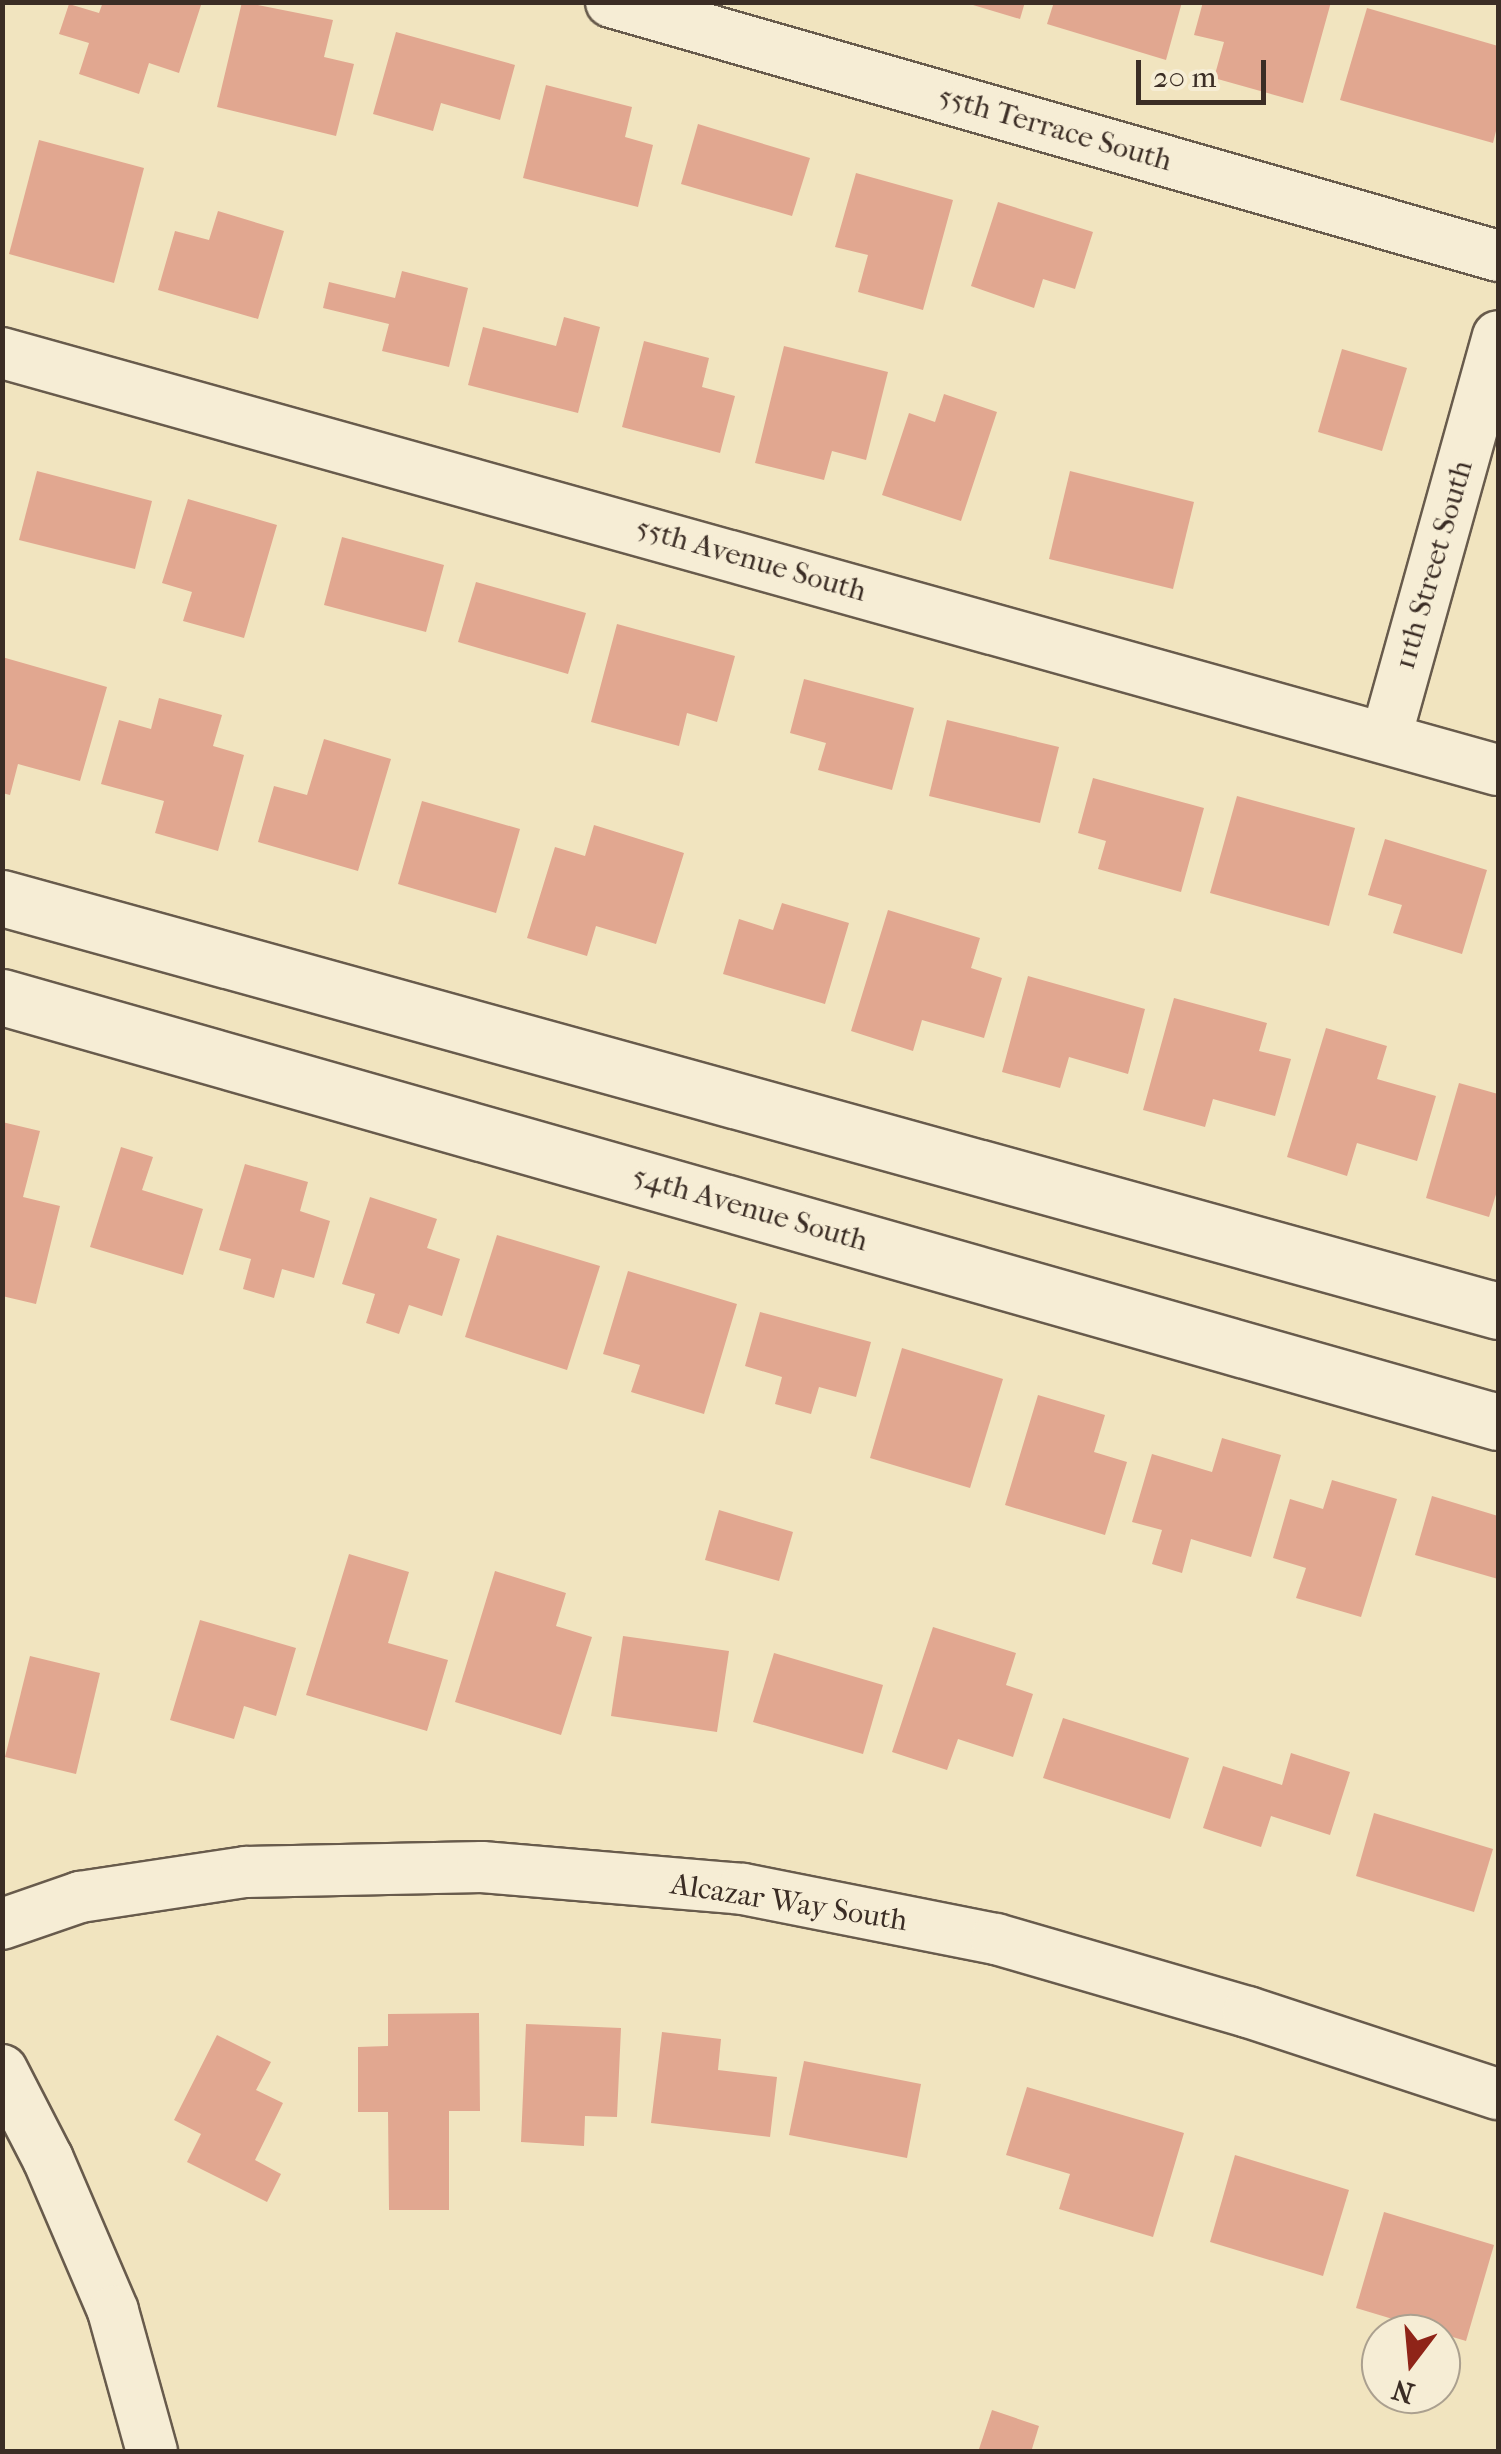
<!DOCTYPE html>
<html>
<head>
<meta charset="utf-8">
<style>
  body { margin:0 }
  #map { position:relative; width:1501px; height:2454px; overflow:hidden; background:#f1e4bf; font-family:"IM FELL French Canon",serif }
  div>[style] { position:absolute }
  .building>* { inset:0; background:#e1a790 }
  .roads { filter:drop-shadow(2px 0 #685b4c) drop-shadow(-2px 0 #685b4c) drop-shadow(0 2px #685b4c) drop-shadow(0 -2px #685b4c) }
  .minor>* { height:50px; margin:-25px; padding:0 25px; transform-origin:25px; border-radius:25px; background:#f6edd5 }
  .secondary>* { height:55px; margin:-27.5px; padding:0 27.5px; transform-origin:27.5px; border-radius:27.5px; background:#f6edd5 }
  span { translate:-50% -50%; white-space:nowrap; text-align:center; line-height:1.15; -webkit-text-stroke:8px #f6edd5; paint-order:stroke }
  .street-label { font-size:30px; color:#3b2d25 }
  .frame { position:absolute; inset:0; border:5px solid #3b2d25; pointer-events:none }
  .north { position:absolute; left:1361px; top:2314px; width:100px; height:100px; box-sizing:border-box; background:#f6edd5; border:2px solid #aba08f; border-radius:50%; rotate:196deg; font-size:28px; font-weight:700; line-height:40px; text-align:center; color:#3b2d25 }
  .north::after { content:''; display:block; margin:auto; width:35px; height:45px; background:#8f2418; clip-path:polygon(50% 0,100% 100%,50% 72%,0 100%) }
  .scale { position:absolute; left:1136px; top:60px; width:130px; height:45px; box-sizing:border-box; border:5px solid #3b2d25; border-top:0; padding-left:12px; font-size:30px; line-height:35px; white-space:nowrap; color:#3b2d25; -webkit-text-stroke:8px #f6edd5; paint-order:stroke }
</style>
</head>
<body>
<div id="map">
  <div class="building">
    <div style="clip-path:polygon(103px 2px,202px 2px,179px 73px,149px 63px,139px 94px,79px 74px,89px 43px,59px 34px,69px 4px,99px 13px)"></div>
    <div style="clip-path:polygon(242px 2px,333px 20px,324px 57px,354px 64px,336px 136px,217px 107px)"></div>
    <div style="clip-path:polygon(963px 2px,1025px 2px,1020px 19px)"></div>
    <div style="clip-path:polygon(1054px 2px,1182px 2px,1166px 60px,1047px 24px)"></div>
    <div style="clip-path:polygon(1203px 2px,1331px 2px,1303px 103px,1214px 78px,1224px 42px,1194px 35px)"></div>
    <div style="clip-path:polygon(1367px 8px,1498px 46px,1498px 123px,1493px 143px,1340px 100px)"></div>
    <div style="clip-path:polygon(396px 32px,515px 65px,500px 120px,441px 103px,433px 131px,373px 114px)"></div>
    <div style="clip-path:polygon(546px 85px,632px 107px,625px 137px,653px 145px,638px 207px,523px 178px)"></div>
    <div style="clip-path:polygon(698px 124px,810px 158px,792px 216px,681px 184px)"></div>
    <div style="clip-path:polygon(39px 140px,144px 168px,114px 283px,9px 254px)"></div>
    <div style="clip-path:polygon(856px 173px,953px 200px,923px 310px,858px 292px,868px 255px,835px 247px)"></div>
    <div style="clip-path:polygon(998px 202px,1093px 232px,1075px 289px,1043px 279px,1034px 308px,971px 286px)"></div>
    <div style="clip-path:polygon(218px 211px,284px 231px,258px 319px,158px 290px,175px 231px,209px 240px)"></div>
    <div style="clip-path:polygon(402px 271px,468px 288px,449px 367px,382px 351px,389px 324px,323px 308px,329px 282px,395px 298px)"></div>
    <div style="clip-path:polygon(564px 317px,600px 327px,578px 413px,468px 385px,483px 327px,556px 346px)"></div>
    <div style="clip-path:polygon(644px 341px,709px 358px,702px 387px,735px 396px,720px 453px,622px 427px)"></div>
    <div style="clip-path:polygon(784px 346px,888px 372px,866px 460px,832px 451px,824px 480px,755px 463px)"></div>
    <div style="clip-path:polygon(1342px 349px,1407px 368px,1382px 451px,1318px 432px)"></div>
    <div style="clip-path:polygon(944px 394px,997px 412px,961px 521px,882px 495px,909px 413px,935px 422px)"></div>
    <div style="clip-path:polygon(37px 471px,152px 501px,135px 569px,19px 540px)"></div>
    <div style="clip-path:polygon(1070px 471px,1194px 502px,1173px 589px,1049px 559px)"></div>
    <div style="clip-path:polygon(188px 499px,277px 525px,244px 638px,183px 621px,192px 592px,162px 583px)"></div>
    <div style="clip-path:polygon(342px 537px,444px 565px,426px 632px,324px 605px)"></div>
    <div style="clip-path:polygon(476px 582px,586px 613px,568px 674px,458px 642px)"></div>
    <div style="clip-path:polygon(617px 624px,735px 656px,717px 722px,687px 713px,679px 746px,591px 722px)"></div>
    <div style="clip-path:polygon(2px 657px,107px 687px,80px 781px,18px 764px,10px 795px,2px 793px)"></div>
    <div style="clip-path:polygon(804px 679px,914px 708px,892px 790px,818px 770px,826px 743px,790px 733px)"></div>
    <div style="clip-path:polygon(159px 698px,222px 715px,213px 746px,244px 755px,218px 851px,155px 833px,164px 801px,101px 784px,119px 720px,151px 729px)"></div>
    <div style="clip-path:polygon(947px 720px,1059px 747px,1040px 823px,929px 796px)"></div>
    <div style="clip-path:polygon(324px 739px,391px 759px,358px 871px,258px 842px,274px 786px,307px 795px)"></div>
    <div style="clip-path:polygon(1093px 778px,1204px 808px,1181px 892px,1098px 869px,1106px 841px,1078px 833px)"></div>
    <div style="clip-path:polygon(1237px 796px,1355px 828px,1329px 926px,1210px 893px)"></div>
    <div style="clip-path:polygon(422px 801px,520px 829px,496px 913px,398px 884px)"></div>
    <div style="clip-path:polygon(594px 825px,684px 853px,656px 944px,596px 926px,587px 956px,527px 938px,555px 847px,585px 856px)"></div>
    <div style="clip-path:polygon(1385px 839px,1487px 870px,1462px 954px,1393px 933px,1402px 905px,1368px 895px)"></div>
    <div style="clip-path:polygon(782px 903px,849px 923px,825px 1004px,723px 974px,739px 919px,773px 930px)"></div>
    <div style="clip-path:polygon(888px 910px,980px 938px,971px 968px,1002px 978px,984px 1038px,922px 1020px,913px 1051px,851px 1031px)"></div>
    <div style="clip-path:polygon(1028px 976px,1145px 1009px,1128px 1074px,1069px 1057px,1060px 1088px,1002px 1072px)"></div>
    <div style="clip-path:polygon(1174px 998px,1267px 1023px,1259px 1051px,1291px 1059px,1275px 1116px,1213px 1099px,1205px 1127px,1143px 1110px)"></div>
    <div style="clip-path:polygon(1326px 1028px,1387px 1046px,1377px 1079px,1436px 1096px,1417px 1161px,1357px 1143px,1347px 1176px,1287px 1157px)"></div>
    <div style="clip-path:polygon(1459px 1083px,1498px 1094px,1498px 1188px,1489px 1217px,1426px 1198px)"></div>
    <div style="clip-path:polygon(2px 1122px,40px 1131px,23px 1197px,60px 1206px,36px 1304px,2px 1296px)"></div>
    <div style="clip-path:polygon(121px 1147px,153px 1157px,142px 1190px,203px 1209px,183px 1275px,90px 1247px)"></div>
    <div style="clip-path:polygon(245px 1164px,308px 1182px,300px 1211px,330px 1221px,314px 1278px,282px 1269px,274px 1298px,243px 1289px,251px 1259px,219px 1250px)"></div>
    <div style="clip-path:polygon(370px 1197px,437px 1219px,427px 1248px,460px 1259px,442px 1316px,409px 1305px,399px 1334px,366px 1323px,375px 1294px,342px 1284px)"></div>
    <div style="clip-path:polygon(497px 1235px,600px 1266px,567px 1370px,465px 1337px)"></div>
    <div style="clip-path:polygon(628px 1271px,737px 1304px,704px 1414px,631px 1392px,640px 1365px,603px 1354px)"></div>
    <div style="clip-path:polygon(760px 1312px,871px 1342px,856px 1397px,819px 1387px,811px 1414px,775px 1404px,782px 1377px,745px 1366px)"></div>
    <div style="clip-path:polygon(902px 1348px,1003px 1379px,970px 1488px,870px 1458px)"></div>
    <div style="clip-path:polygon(1038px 1395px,1105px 1415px,1094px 1452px,1127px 1462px,1105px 1535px,1005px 1505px)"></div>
    <div style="clip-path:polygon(1222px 1438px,1281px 1455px,1251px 1557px,1191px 1539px,1182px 1573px,1152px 1564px,1162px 1530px,1132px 1522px,1152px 1454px,1212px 1472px)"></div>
    <div style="clip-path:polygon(1332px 1480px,1397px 1499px,1361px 1617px,1296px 1598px,1306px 1568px,1273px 1558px,1290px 1499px,1323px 1509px)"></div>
    <div style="clip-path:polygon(1432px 1496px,1498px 1516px,1498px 1579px,1415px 1555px)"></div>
    <div style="clip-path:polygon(719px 1510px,793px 1532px,779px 1581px,705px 1560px)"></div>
    <div style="clip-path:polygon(349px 1554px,409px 1572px,388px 1643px,448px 1660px,427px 1731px,306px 1695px)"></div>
    <div style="clip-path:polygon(495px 1571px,566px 1593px,556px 1626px,592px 1637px,561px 1735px,455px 1702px)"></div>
    <div style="clip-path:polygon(200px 1620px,296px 1648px,276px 1716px,244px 1706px,234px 1739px,170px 1720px)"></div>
    <div style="clip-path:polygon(933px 1627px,1016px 1653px,1006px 1685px,1033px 1694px,1013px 1757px,958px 1739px,947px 1770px,892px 1752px)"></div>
    <div style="clip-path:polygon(623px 1636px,729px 1651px,717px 1732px,611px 1716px)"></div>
    <div style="clip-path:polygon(774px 1653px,883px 1685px,863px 1754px,753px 1722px)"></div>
    <div style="clip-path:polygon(30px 1656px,100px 1673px,76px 1774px,5px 1757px)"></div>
    <div style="clip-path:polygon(1063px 1718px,1189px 1758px,1170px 1819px,1043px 1778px)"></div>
    <div style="clip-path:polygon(1291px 1753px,1350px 1772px,1330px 1835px,1271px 1816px,1261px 1847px,1203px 1828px,1223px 1766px,1282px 1785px)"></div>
    <div style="clip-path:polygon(1374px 1813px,1493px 1849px,1474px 1912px,1356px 1876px)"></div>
    <div style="clip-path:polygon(479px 2013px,480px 2111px,449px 2111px,449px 2210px,389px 2210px,388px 2112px,358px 2112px,358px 2047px,388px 2046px,388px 2014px)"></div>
    <div style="clip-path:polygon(526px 2024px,621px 2028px,617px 2117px,585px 2116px,584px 2146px,521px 2142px)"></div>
    <div style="clip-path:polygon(662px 2032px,721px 2039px,718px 2070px,777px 2077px,770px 2137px,651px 2123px)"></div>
    <div style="clip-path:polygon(217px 2035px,271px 2062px,256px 2090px,283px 2103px,255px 2160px,281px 2174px,267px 2202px,187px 2162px,201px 2134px,174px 2120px)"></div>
    <div style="clip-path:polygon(804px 2061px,921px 2084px,907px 2158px,789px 2135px)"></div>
    <div style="clip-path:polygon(1027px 2087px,1184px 2133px,1153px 2237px,1059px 2209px,1070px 2174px,1006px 2155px)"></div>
    <div style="clip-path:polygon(1235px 2155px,1349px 2190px,1323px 2276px,1210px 2242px)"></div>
    <div style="clip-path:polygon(1384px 2212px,1494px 2245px,1466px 2341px,1356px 2308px)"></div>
    <div style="clip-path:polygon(992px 2410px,1039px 2426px,1031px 2452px,978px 2452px)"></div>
  </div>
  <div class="roads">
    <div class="minor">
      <div style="left:611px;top:2px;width:923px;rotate:15.98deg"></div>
      <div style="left:2px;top:353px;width:1553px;rotate:15.58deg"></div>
      <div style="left:1386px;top:737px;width:416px;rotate:-74.4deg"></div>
      <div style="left:2px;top:1924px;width:83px;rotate:-19.1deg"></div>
      <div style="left:80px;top:1897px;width:168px;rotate:-8.6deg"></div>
      <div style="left:246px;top:1872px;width:236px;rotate:-1.2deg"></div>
      <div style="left:482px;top:1867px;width:262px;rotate:4.8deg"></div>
      <div style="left:743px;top:1889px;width:258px;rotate:11.2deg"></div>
      <div style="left:996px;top:1939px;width:262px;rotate:16.2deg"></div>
      <div style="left:1248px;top:2012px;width:263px;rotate:18.2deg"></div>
      <div style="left:2px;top:2070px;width:100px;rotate:62.7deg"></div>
      <div style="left:48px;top:2159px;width:165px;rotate:66.8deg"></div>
      <div style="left:113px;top:2311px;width:146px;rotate:74.5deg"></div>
    </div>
    <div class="secondary">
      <div style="left:2px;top:898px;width:1552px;rotate:15.43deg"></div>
      <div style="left:2px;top:997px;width:1555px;rotate:15.86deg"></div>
    </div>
  </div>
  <div class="street-label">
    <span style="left:1055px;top:129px;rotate:16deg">55th Terrace South</span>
    <span style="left:751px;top:560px;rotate:16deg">55th Avenue South</span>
    <span style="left:1434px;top:565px;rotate:-74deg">11th Street South</span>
    <span style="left:750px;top:1209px;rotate:16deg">54th Avenue South</span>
    <span style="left:789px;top:1903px;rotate:9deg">Alcazar Way South</span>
  </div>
  <div class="frame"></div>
  <div class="north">N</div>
  <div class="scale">20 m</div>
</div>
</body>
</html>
